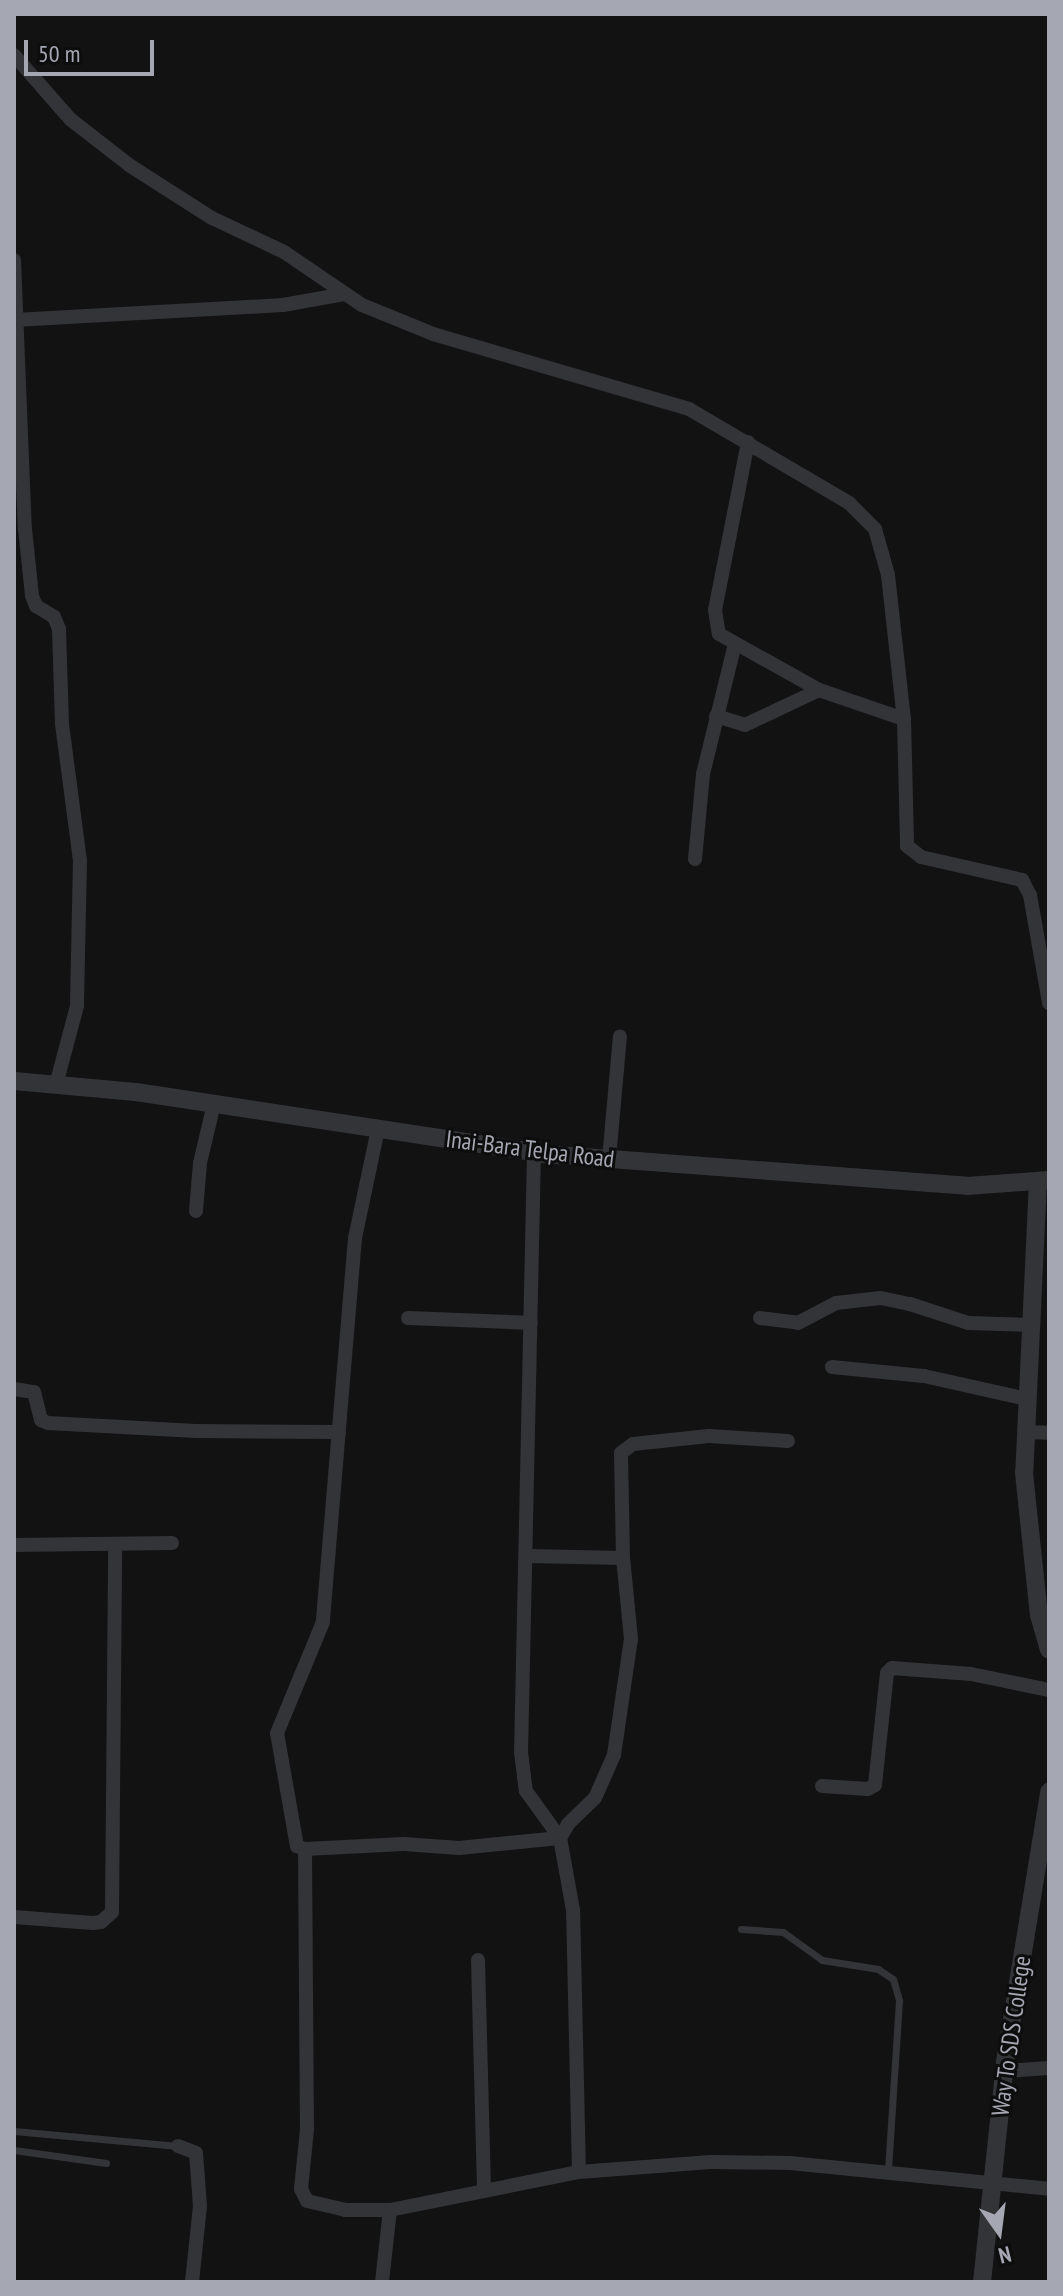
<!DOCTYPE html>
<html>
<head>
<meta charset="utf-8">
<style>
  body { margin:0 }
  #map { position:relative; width:1063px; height:2296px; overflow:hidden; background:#121213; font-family:"PT Sans Narrow",sans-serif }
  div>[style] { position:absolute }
  .service>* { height:7px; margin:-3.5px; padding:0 3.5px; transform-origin:3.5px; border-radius:3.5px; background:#333437 }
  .minor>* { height:14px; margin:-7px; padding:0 7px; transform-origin:7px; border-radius:7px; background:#333437 }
  .tertiary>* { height:18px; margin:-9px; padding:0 9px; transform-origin:9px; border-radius:9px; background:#333437 }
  span { translate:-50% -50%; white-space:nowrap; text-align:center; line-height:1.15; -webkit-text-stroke:6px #0d0d0e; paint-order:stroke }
  .street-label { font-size:24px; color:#a5a8b2 }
  .frame { position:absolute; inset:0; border:16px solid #a5a8b2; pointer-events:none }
  .north { position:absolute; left:959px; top:2192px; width:80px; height:80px; -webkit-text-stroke:6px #0d0d0e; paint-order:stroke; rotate:166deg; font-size:22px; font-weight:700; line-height:32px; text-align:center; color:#a5a8b2 }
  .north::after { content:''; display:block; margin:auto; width:28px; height:36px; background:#a5a8b2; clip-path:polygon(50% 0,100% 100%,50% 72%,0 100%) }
  .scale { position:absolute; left:24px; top:40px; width:130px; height:36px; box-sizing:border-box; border:4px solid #a5a8b2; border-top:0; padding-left:10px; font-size:24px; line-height:28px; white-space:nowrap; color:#a5a8b2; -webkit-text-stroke:6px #0d0d0e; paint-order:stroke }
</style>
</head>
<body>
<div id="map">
  <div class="service">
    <div style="left:741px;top:1929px;width:42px;rotate:4.1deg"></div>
    <div style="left:783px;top:1932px;width:48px;rotate:35.7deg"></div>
    <div style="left:822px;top:1960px;width:57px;rotate:9.1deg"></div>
    <div style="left:878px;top:1969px;width:18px;rotate:34deg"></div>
    <div style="left:893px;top:1979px;width:22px;rotate:74deg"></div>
    <div style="left:899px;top:2000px;width:172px;rotate:93.7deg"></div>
    <div style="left:14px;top:2131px;width:165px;rotate:5.2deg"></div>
    <div style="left:14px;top:2150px;width:93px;rotate:8deg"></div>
  </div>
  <div class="minor">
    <div style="left:14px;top:55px;width:85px;rotate:48.8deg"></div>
    <div style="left:70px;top:119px;width:75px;rotate:37.9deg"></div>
    <div style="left:129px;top:165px;width:98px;rotate:32.6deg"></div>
    <div style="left:212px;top:218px;width:80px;rotate:25.3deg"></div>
    <div style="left:284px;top:252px;width:94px;rotate:34.2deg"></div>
    <div style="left:362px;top:305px;width:77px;rotate:22.2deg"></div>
    <div style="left:433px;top:334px;width:267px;rotate:16.3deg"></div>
    <div style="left:689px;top:409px;width:186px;rotate:30.4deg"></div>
    <div style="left:849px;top:503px;width:37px;rotate:45deg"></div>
    <div style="left:875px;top:529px;width:48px;rotate:74.2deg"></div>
    <div style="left:888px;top:575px;width:145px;rotate:83.7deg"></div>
    <div style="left:904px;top:719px;width:127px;rotate:88.6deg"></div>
    <div style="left:907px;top:846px;width:18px;rotate:38deg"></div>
    <div style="left:921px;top:857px;width:104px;rotate:12.8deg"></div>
    <div style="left:1022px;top:880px;width:17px;rotate:62deg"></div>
    <div style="left:1030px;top:895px;width:110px;rotate:80deg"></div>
    <div style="left:14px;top:260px;width:269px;rotate:87.7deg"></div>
    <div style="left:25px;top:529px;width:67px;rotate:84deg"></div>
    <div style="left:32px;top:596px;width:11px;rotate:68deg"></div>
    <div style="left:36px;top:606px;width:21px;rotate:31deg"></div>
    <div style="left:54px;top:617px;width:13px;rotate:67deg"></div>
    <div style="left:59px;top:629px;width:95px;rotate:88.2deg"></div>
    <div style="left:62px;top:724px;width:137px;rotate:82.5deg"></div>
    <div style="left:80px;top:860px;width:146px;rotate:91.2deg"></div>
    <div style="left:77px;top:1006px;width:82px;rotate:104.9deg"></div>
    <div style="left:15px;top:320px;width:268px;rotate:-3.2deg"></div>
    <div style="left:283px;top:305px;width:62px;rotate:-10.2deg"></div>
    <div style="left:748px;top:442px;width:171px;rotate:101.1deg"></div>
    <div style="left:715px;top:610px;width:24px;rotate:81deg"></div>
    <div style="left:719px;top:634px;width:115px;rotate:29.2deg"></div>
    <div style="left:819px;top:690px;width:90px;rotate:18.8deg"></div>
    <div style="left:716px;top:716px;width:30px;rotate:17deg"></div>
    <div style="left:745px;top:725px;width:82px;rotate:-25.3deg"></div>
    <div style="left:695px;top:859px;width:85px;rotate:-84.6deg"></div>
    <div style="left:703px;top:774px;width:134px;rotate:-76.2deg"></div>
    <div style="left:378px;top:1129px;width:111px;rotate:101.9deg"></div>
    <div style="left:355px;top:1238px;width:385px;rotate:94.8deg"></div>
    <div style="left:323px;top:1622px;width:120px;rotate:112.5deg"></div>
    <div style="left:277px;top:1733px;width:115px;rotate:80deg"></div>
    <div style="left:297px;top:1846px;width:9px;rotate:21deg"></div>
    <div style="left:305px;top:1849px;width:99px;rotate:-2.9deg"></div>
    <div style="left:404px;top:1844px;width:55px;rotate:4.2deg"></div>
    <div style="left:459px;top:1848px;width:101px;rotate:-5.7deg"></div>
    <div style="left:534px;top:1153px;width:599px;rotate:91.24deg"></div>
    <div style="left:521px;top:1752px;width:39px;rotate:83deg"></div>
    <div style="left:526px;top:1791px;width:58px;rotate:54.1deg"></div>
    <div style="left:609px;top:1159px;width:123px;rotate:-84.9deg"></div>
    <div style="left:196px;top:1211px;width:48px;rotate:-85.2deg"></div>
    <div style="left:200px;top:1163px;width:61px;rotate:-76.7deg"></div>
    <div style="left:408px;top:1318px;width:123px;rotate:2.3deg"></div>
    <div style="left:760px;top:1318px;width:38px;rotate:7deg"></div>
    <div style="left:798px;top:1323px;width:43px;rotate:-27.8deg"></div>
    <div style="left:836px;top:1303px;width:45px;rotate:-6.3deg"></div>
    <div style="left:881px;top:1298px;width:30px;rotate:12deg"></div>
    <div style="left:910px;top:1304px;width:61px;rotate:18.1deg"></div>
    <div style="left:968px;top:1323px;width:63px;rotate:1.8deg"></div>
    <div style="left:832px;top:1367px;width:92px;rotate:5.6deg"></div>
    <div style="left:924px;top:1376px;width:106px;rotate:12.6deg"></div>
    <div style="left:14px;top:1389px;width:20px;rotate:9deg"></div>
    <div style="left:34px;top:1392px;width:29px;rotate:76deg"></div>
    <div style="left:41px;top:1420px;width:8px;rotate:23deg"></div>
    <div style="left:48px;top:1423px;width:148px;rotate:3.1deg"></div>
    <div style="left:196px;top:1431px;width:143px;rotate:0.4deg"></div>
    <div style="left:1026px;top:1432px;width:23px;rotate:2deg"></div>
    <div style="left:14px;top:1545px;width:158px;rotate:-0.7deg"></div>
    <div style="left:527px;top:1556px;width:96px;rotate:1.2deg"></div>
    <div style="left:822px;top:1786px;width:46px;rotate:3.7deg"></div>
    <div style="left:868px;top:1789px;width:8px;rotate:-30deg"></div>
    <div style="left:875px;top:1785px;width:113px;rotate:-83.9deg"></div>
    <div style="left:887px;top:1673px;width:7px;rotate:-45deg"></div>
    <div style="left:892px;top:1668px;width:79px;rotate:4.3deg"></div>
    <div style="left:971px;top:1674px;width:80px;rotate:11.6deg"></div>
    <div style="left:305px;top:1849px;width:280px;rotate:89.6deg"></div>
    <div style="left:307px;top:2129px;width:60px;rotate:95.7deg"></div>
    <div style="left:301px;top:2189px;width:13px;rotate:63deg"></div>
    <div style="left:307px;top:2201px;width:39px;rotate:13deg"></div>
    <div style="left:345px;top:2210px;width:45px"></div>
    <div style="left:390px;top:2210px;width:193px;rotate:-11.4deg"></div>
    <div style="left:579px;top:2172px;width:132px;rotate:-4.3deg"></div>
    <div style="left:711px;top:2162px;width:79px;rotate:0.7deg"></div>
    <div style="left:790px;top:2163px;width:260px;rotate:5.7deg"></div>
    <div style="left:14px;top:1917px;width:79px;rotate:4.3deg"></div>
    <div style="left:93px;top:1923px;width:8px;rotate:-7deg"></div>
    <div style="left:101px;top:1922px;width:15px;rotate:-42deg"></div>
    <div style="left:112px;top:1912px;width:367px;rotate:-89.5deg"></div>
    <div style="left:478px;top:1960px;width:229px;rotate:88.5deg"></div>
    <div style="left:1004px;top:2071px;width:45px;rotate:-3.8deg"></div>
    <div style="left:178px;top:2146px;width:19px;rotate:21deg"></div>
    <div style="left:196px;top:2153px;width:53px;rotate:85.7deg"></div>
    <div style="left:200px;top:2206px;width:76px;rotate:96deg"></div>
    <div style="left:579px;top:2172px;width:262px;rotate:-91.3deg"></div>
    <div style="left:573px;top:1910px;width:73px;rotate:-100.2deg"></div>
    <div style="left:560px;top:1838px;width:16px;rotate:-60deg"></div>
    <div style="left:568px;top:1824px;width:37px;rotate:-44deg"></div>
    <div style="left:595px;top:1798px;width:47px;rotate:-66.2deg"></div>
    <div style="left:614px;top:1755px;width:117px;rotate:-81.7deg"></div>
    <div style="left:631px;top:1639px;width:81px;rotate:-95.6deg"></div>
    <div style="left:623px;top:1558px;width:105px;rotate:-91.1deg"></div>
    <div style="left:621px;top:1453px;width:15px;rotate:-37deg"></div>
    <div style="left:633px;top:1444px;width:76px;rotate:-6deg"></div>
    <div style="left:709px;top:1436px;width:79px;rotate:3.6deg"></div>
    <div style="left:382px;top:2282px;width:72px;rotate:-83.7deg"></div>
  </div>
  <div class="tertiary">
    <div style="left:14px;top:1081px;width:122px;rotate:5.2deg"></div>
    <div style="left:136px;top:1092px;width:413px;rotate:8.6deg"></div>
    <div style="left:544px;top:1154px;width:424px;rotate:4.3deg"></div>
    <div style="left:967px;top:1186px;width:82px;rotate:-4.2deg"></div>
    <div style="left:1038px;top:1181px;width:292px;rotate:92.7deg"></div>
    <div style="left:1024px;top:1473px;width:143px;rotate:84deg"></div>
    <div style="left:1039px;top:1615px;width:36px;rotate:74deg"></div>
    <div style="left:982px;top:2282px;width:221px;rotate:-84deg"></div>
    <div style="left:1005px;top:2062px;width:274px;rotate:-80.7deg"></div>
  </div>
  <div class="street-label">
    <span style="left:530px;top:1149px;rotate:7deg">Inai-Bara Telpa Road</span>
    <span style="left:1011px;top:2036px;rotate:-82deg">Way To SDS College</span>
  </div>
  <div class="frame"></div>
  <div class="north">N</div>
  <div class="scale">50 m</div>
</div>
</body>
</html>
